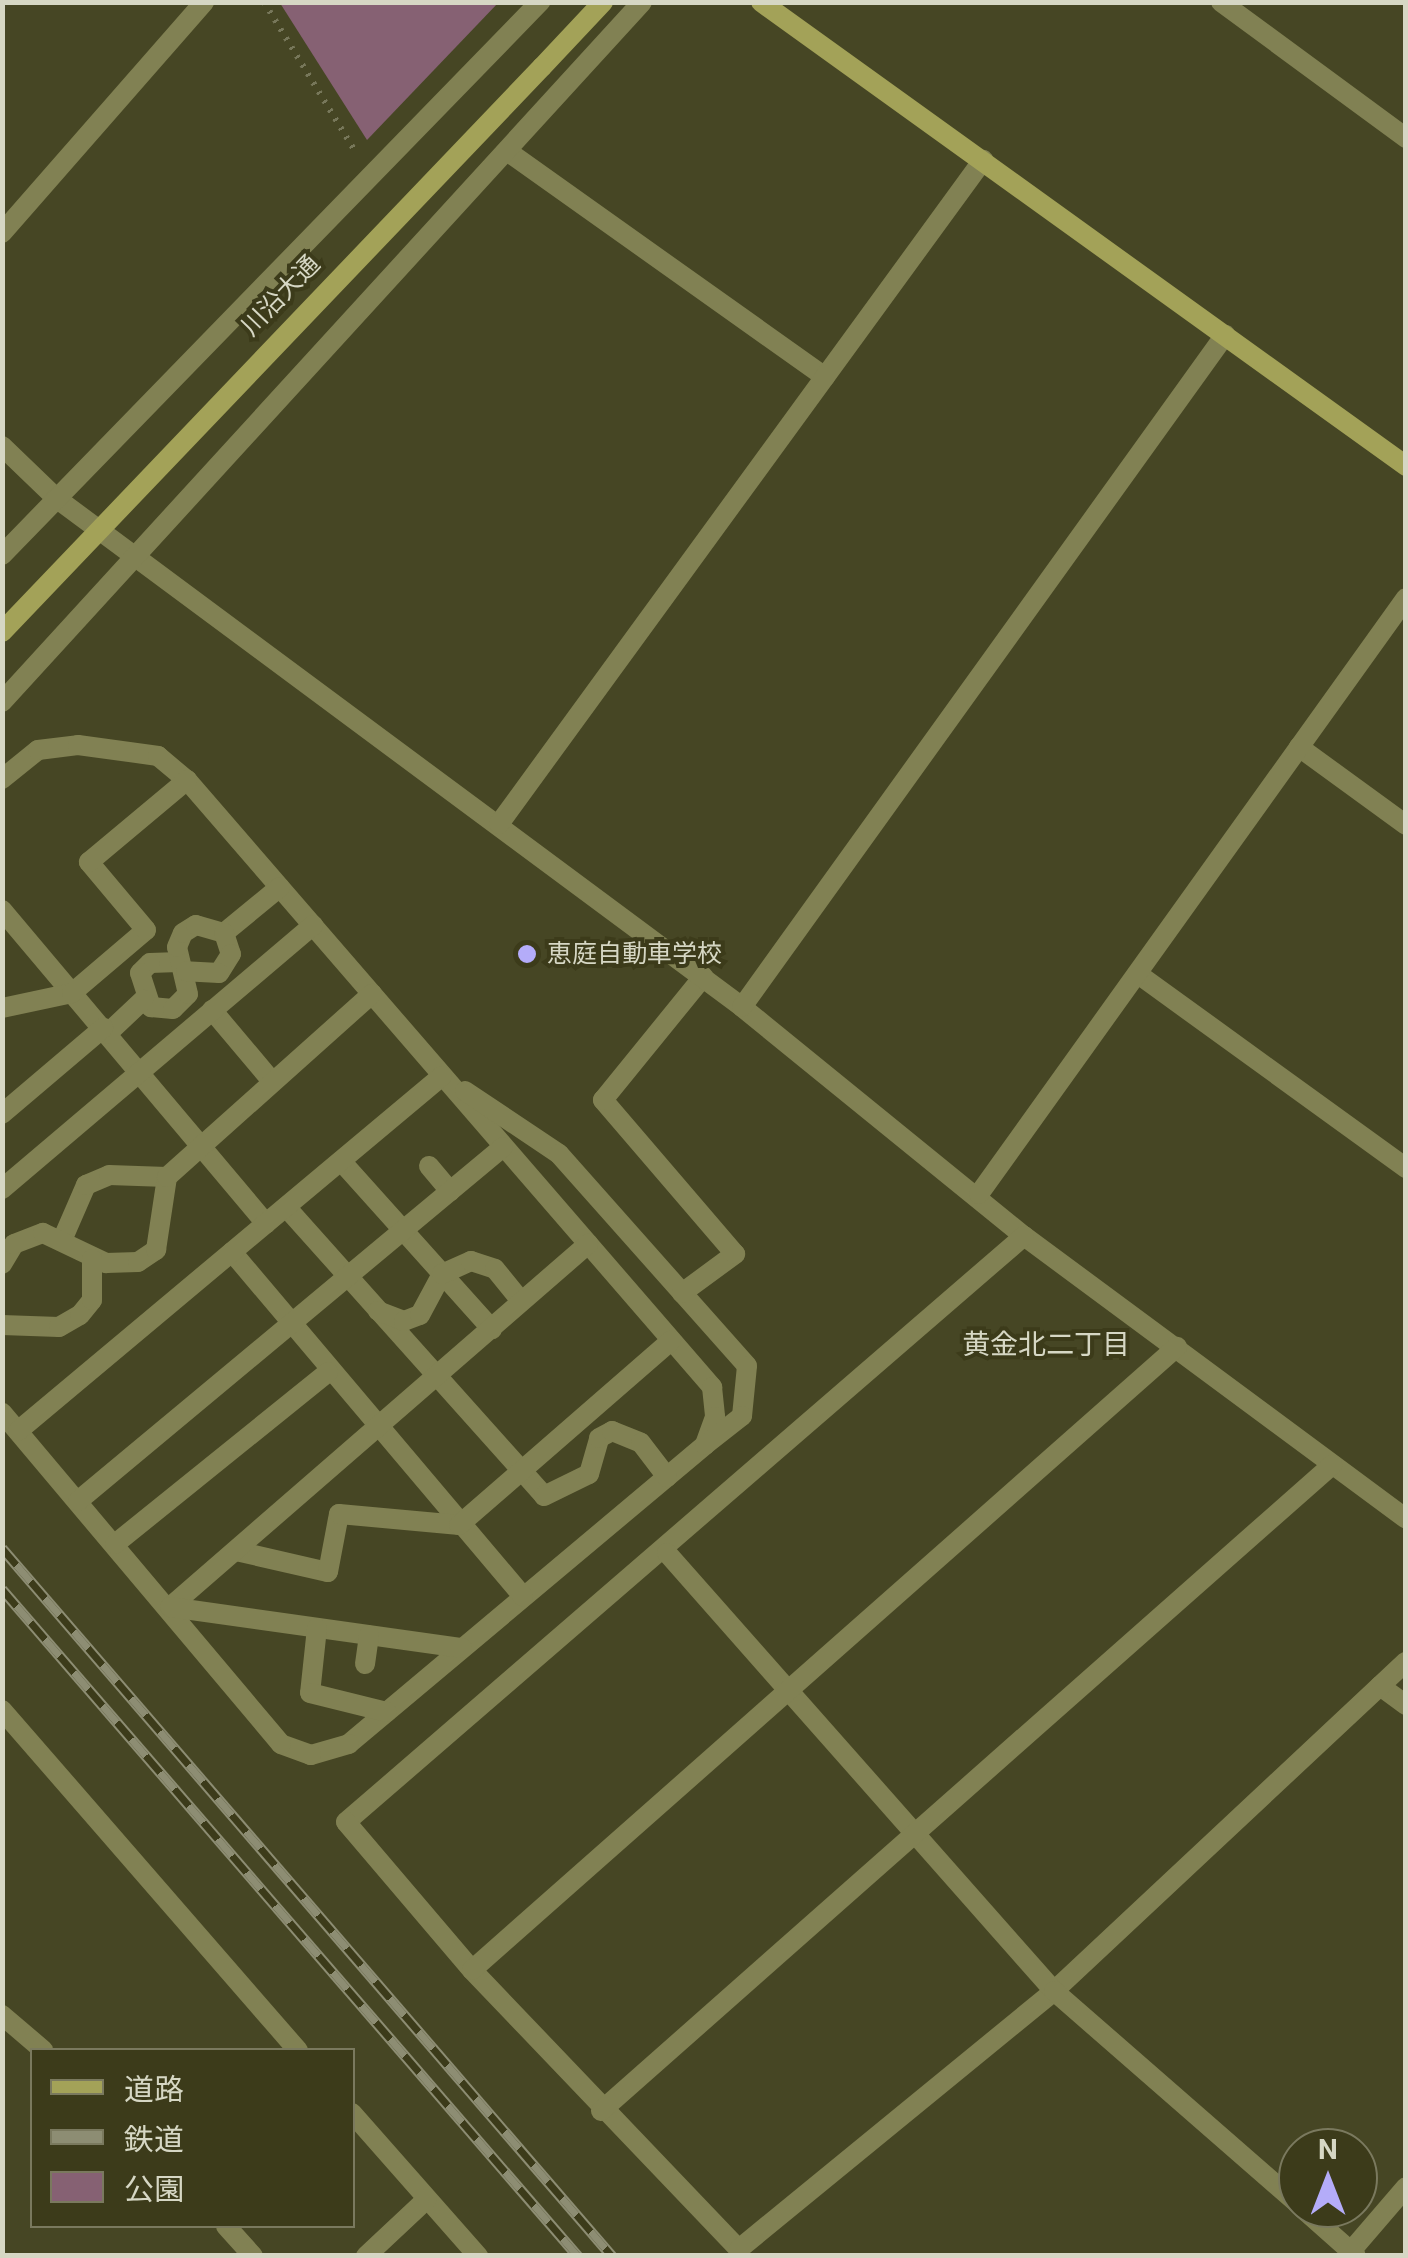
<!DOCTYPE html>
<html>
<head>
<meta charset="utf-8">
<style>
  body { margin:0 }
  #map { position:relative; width:1408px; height:2258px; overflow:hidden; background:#464624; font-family:Roboto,"Noto Sans JP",sans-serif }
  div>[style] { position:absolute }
  .green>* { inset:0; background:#866173 }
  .path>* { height:6px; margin-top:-3px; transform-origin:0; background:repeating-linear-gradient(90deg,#77775a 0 2.5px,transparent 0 10.5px) }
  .lane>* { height:20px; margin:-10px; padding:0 10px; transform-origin:10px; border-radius:10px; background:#818153 }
  .street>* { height:20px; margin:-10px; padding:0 10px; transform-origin:10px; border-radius:10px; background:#818153 }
  .secondary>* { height:20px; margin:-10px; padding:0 10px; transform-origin:10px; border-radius:10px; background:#a3a258 }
  .rail>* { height:11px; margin-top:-5.5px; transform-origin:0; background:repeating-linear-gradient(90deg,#3c3b1a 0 22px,#8d8d73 0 44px); box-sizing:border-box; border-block:2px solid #8d8d73 }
  .secondary-bridge>* { height:20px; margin:-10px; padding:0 10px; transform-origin:10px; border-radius:10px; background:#a3a258 }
  .dots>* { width:28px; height:28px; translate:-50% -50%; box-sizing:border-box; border:5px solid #3c3b1a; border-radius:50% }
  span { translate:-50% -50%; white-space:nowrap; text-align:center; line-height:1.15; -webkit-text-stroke:8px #3c3b1a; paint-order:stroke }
  .street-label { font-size:25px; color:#d6d7c4 }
  .poi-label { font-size:25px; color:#d6d7c4 }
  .left { translate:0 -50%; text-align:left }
  .neighbourhood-label { font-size:28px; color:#d6d7c4 }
  .frame { position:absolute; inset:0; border:5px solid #d6d7c4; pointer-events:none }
  .legend { position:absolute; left:30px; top:2048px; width:325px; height:180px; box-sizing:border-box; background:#3c3b1a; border:2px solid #7a795e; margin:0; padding:12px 18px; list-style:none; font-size:30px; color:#d6d7c4 }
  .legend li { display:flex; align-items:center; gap:20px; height:50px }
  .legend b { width:50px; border:2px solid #7a795e }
  .north { position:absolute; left:1278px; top:2128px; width:100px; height:100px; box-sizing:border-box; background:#3c3b1a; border:2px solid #7a795e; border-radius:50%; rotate:0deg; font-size:28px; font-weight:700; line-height:40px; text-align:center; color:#d6d7c4 }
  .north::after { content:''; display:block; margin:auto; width:35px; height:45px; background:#b4acf9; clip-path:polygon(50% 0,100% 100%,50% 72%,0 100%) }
</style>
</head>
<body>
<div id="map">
  <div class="green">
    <div style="clip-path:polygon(280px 3px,498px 3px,367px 140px)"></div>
  </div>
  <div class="path">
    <div style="left:264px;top:2px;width:175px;rotate:58.6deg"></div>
  </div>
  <div class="lane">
    <div style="left:2px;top:779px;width:46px;rotate:-38.9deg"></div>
    <div style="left:38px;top:750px;width:40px;rotate:-7.1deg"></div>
    <div style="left:78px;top:745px;width:81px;rotate:7.8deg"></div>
    <div style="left:158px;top:756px;width:38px;rotate:40deg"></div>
    <div style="left:187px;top:780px;width:803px;rotate:49.14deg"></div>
    <div style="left:712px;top:1387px;width:30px;rotate:84deg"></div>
    <div style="left:715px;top:1417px;width:30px;rotate:110deg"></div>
    <div style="left:705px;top:1445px;width:465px;rotate:140deg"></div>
    <div style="left:349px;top:1744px;width:40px;rotate:164deg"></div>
    <div style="left:311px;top:1755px;width:32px;rotate:-160deg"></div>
    <div style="left:281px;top:1744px;width:433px;rotate:-130.1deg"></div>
    <div style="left:2px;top:910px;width:410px;rotate:49.9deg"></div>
    <div style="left:224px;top:933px;width:72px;rotate:-39.4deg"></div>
    <div style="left:179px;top:962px;width:29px;rotate:178deg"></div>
    <div style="left:150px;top:963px;width:14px;rotate:135deg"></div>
    <div style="left:140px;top:973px;width:36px;rotate:72deg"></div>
    <div style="left:151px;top:1007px;width:22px;rotate:5deg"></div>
    <div style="left:173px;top:1009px;width:21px;rotate:-45deg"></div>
    <div style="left:188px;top:994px;width:48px;rotate:-103.2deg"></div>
    <div style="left:177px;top:947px;width:15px;rotate:-67deg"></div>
    <div style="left:183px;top:933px;width:15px;rotate:-32deg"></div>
    <div style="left:196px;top:925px;width:29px;rotate:16deg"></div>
    <div style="left:224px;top:933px;width:22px;rotate:72deg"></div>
    <div style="left:231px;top:954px;width:22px;rotate:122deg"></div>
    <div style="left:219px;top:973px;width:33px;rotate:-177deg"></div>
    <div style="left:2px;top:1008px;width:72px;rotate:-12.1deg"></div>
    <div style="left:72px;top:993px;width:97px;rotate:-40.4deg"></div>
    <div style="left:146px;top:930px;width:89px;rotate:-130deg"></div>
    <div style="left:89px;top:862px;width:128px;rotate:-39.9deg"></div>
    <div style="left:212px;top:1010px;width:92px;rotate:49.9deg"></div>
    <div style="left:107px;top:1034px;width:50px;rotate:-43.4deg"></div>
    <div style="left:465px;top:1091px;width:113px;rotate:33.8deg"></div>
    <div style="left:559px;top:1154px;width:283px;rotate:48.4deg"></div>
    <div style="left:747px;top:1366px;width:50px;rotate:95.7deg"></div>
    <div style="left:742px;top:1416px;width:47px;rotate:141.9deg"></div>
    <div style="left:2px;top:1114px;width:133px;rotate:-40.4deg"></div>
    <div style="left:341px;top:1161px;width:226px;rotate:48.1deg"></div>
    <div style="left:429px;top:1166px;width:33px;rotate:50deg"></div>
    <div style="left:2px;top:1189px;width:408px;rotate:-40.3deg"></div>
    <div style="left:286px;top:1207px;width:387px;rotate:48.2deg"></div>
    <div style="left:544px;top:1496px;width:50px;rotate:-26.1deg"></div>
    <div style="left:589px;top:1474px;width:37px;rotate:-74deg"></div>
    <div style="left:599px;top:1438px;width:15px;rotate:-28deg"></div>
    <div style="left:612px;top:1431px;width:31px;rotate:22deg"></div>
    <div style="left:641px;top:1443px;width:43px;rotate:52.6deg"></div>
    <div style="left:63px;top:1238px;width:58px;rotate:-66.5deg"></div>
    <div style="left:86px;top:1185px;width:25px;rotate:-23deg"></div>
    <div style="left:109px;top:1175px;width:58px;rotate:2deg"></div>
    <div style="left:232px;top:1252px;width:451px;rotate:49.8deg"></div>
    <div style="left:2px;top:1264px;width:23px;rotate:-59deg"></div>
    <div style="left:14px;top:1244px;width:31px;rotate:-21deg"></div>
    <div style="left:43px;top:1233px;width:70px;rotate:25.5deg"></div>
    <div style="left:106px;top:1263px;width:32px;rotate:-2deg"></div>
    <div style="left:138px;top:1262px;width:22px;rotate:-34deg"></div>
    <div style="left:156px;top:1250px;width:74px;rotate:-81.4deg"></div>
    <div style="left:167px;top:1177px;width:275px;rotate:-41.8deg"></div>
    <div style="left:682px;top:1293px;width:66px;rotate:-36.3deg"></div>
    <div style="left:735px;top:1254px;width:203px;rotate:-130.6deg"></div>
    <div style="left:603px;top:1100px;width:159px;rotate:-50.9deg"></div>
    <div style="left:378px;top:1311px;width:28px;rotate:21deg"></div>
    <div style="left:404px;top:1321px;width:17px;rotate:-21deg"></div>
    <div style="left:420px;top:1315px;width:47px;rotate:-61.8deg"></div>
    <div style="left:442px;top:1274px;width:32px;rotate:-24deg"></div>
    <div style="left:471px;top:1261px;width:25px;rotate:18deg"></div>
    <div style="left:495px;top:1269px;width:41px;rotate:50.9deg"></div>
    <div style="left:2px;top:1325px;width:57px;rotate:2deg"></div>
    <div style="left:59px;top:1327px;width:24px;rotate:-30deg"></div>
    <div style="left:80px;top:1315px;width:19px;rotate:-51deg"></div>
    <div style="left:92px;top:1300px;width:41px;rotate:-90deg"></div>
    <div style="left:18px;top:1431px;width:553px;rotate:-39.94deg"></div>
    <div style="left:78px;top:1501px;width:553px;rotate:-39.79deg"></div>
    <div style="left:115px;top:1544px;width:274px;rotate:-38.9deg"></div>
    <div style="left:236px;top:1551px;width:94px;rotate:12.9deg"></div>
    <div style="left:328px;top:1572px;width:59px;rotate:-79.3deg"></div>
    <div style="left:339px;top:1514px;width:121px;rotate:5.2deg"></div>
    <div style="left:459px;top:1525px;width:281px;rotate:-41deg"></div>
    <div style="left:170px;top:1607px;width:554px;rotate:-40.97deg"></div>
    <div style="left:170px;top:1607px;width:295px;rotate:8deg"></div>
    <div style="left:317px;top:1628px;width:65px;rotate:96.1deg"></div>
    <div style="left:310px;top:1693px;width:79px;rotate:13.9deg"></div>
    <div style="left:365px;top:1664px;width:29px;rotate:-82deg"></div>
    <div style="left:1380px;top:1686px;width:32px;rotate:36deg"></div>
    <div style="left:1351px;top:2251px;width:84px;rotate:-49.3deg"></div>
  </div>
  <div class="street">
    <div style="left:1221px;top:2px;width:230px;rotate:36.3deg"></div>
    <div style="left:507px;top:151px;width:390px;rotate:35.4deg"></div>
    <div style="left:2px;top:233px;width:307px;rotate:-48.8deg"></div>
    <div style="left:2px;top:446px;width:75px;rotate:43.9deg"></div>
    <div style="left:56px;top:498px;width:854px;rotate:36.57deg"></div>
    <div style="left:742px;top:1007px;width:363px;rotate:39.1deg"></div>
    <div style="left:1024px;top:1236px;width:475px;rotate:36.5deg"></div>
    <div style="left:2px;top:555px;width:772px;rotate:-45.79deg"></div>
    <div style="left:2px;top:702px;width:948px;rotate:-47.56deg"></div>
    <div style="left:1299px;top:747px;width:132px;rotate:36.1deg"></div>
    <div style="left:499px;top:824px;width:822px;rotate:-53.91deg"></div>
    <div style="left:1138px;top:974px;width:331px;rotate:35.9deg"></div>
    <div style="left:742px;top:1007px;width:828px;rotate:-54.29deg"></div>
    <div style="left:979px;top:1194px;width:733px;rotate:-54.38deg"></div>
    <div style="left:1024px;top:1236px;width:896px;rotate:139.16deg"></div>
    <div style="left:346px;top:1822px;width:194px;rotate:49.6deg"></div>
    <div style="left:472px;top:1970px;width:386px;rotate:46.3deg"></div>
    <div style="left:739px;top:2249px;width:407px;rotate:-39.3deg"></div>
    <div style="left:1054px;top:1991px;width:482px;rotate:-43.1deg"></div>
    <div style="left:667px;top:1553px;width:584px;rotate:48.54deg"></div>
    <div style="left:1054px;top:1991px;width:324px;rotate:41.1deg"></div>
    <div style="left:2px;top:1710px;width:451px;rotate:49deg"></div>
    <div style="left:472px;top:1970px;width:941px;rotate:-41.47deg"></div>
    <div style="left:2px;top:2015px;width:54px;rotate:40.5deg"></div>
    <div style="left:601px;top:2111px;width:976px;rotate:-41.47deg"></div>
    <div style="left:352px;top:2113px;width:191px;rotate:48.6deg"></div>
    <div style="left:1302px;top:2208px;width:72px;rotate:41.6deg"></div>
    <div style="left:226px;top:2226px;width:40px;rotate:48deg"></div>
    <div style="left:366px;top:2256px;width:83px;rotate:-43.1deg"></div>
  </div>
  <div class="secondary">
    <div style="left:761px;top:2px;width:795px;rotate:35.73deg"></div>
    <div style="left:542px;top:67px;width:89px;rotate:-46.8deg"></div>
  </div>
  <div class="rail">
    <div style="left:2px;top:1548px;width:935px;rotate:49.25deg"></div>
    <div style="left:2px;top:1589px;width:881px;rotate:49.19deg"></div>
  </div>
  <div class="secondary-bridge">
    <div style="left:2px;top:632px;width:782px;rotate:-46.3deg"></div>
  </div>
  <div class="dots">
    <div style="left:527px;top:954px;background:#b4acf9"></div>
  </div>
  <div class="street-label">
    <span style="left:281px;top:296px;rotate:-46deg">川沿大通</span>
  </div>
  <div class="poi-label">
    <span class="left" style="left:547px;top:954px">恵庭自動車学校</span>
  </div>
  <div class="neighbourhood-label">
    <span style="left:1046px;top:1345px">黄金北二丁目</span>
  </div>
  <div class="frame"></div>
  <ul class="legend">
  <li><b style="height:12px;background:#a3a258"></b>道路</li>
  <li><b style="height:12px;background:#8d8d73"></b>鉄道</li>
  <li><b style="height:28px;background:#866173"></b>公園</li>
  </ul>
  <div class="north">N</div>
</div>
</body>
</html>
